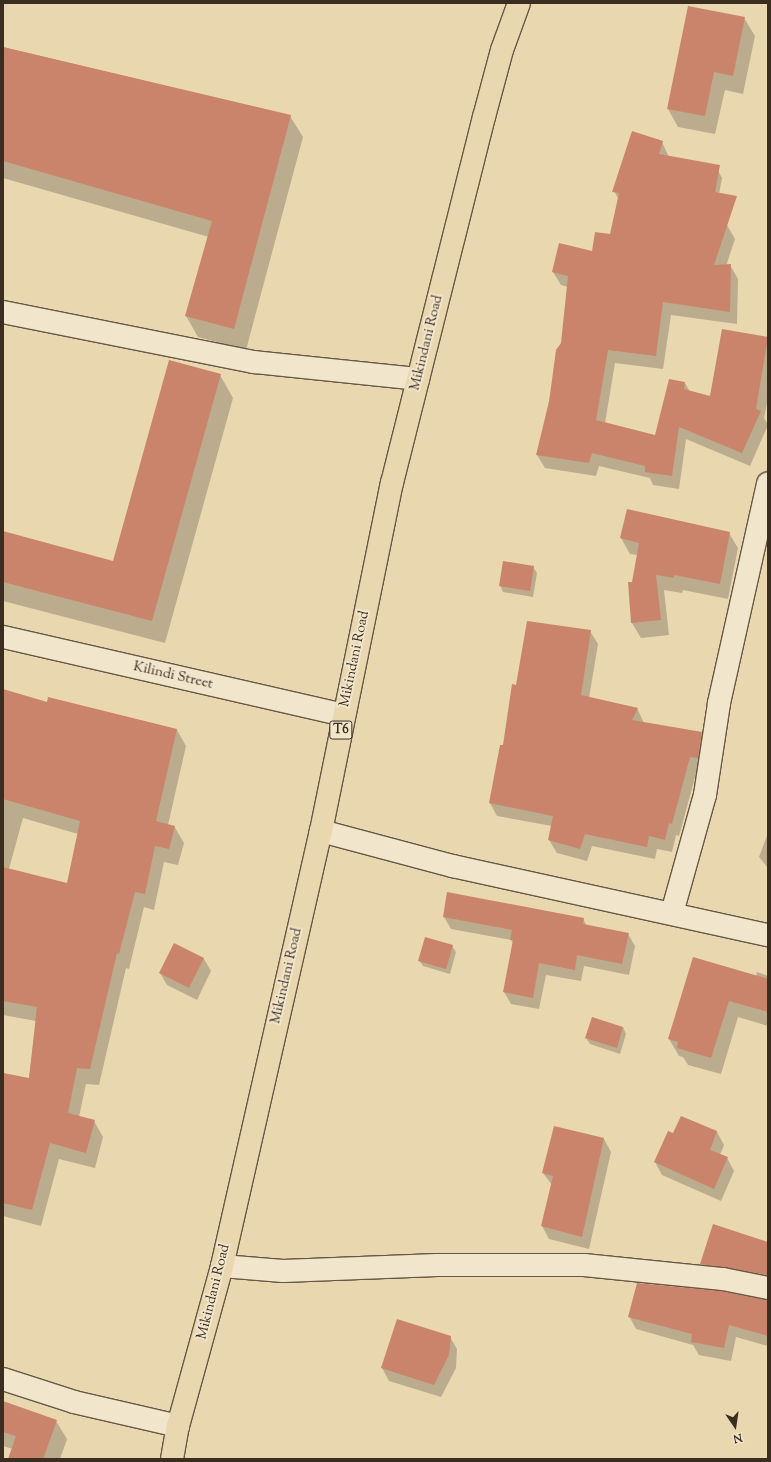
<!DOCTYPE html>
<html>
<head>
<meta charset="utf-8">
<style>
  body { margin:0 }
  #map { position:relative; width:771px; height:1462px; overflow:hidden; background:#e9d7b0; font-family:"Sorts Mill Goudy",serif }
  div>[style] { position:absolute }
  .shadow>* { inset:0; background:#0003 }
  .building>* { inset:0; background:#ca846c }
  .roads { filter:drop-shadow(1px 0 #675845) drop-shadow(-1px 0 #675845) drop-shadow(0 1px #675845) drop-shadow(0 -1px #675845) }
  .minor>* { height:22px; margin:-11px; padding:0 11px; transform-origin:11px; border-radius:11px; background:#f1e5cc }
  .highway>* { height:22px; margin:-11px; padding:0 11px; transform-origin:11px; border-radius:11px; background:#e9d7b0 }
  span { translate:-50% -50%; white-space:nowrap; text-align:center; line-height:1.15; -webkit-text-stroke:4px #f1e5cc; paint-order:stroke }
  .shield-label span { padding:1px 3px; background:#f1e5cc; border:1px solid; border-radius:3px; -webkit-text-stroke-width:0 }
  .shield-label { font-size:13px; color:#3c2d21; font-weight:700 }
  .street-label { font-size:14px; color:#3c2d21 }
  .frame { position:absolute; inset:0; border:4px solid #3c2d21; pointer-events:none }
  .north { position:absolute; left:715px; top:1406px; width:40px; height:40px; -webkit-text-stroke:3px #f1e5cc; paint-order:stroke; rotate:167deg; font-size:11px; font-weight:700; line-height:16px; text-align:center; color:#3c2d21 }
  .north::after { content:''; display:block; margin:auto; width:14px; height:18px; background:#3c2d21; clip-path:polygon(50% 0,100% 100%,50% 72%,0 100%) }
</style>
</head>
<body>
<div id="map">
  <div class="shadow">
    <div style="clip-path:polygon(744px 18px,755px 36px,743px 94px,725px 90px,715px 134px,678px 127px,668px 109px)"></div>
    <div style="clip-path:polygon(3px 47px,290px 116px,303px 137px,246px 350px,198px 337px,186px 316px,209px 237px,3px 178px)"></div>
    <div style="clip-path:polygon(662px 142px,669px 157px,715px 165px,722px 178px,714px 221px,727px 225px,735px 239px,726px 266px,730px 265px,738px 279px,737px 324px,671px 315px,663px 369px,615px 363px,605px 423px,656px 436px,685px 383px,690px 392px,710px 397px,723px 330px,768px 338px,768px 398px,764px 418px,768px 425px,750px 466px,686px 439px,679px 489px,653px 485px,650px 478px,599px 466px,596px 476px,545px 468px,537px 455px,562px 343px,568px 287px,561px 285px,553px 272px,593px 252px,611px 235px,619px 200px,614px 191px)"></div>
    <div style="clip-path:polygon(220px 375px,233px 398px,165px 643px,3px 601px,3px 532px,113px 563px)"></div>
    <div style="clip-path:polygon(729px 533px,738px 548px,728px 599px,683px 590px,682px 593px,664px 590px,669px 635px,641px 638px,632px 623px,629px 583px,633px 583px,638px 555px,630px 554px,621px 538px)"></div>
    <div style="clip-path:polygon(533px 567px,537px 573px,533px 597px,503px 592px,500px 585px)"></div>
    <div style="clip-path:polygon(590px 631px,598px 644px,589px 698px,637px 708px,644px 723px,701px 733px,709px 746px,705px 771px,697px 770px,679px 836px,676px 835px,672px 852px,657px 849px,655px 859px,592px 846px,587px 861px,557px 853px,549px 840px,552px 826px,497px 816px,490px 803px,517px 686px)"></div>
    <div style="clip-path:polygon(evenodd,3px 690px,47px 703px,177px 730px,186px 746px,168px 825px,174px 826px,184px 843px,178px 865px,164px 862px,154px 910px,144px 907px,129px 969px,126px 968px,99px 1085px,86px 1084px,79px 1117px,94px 1121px,103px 1137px,95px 1168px,59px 1159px,41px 1226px,3px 1216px,3px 1073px,29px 1079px,36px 1021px,3px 1015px,3px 690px,23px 818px,78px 834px,68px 884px,9px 869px,23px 818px)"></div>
    <div style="clip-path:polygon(768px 833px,768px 868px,759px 857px)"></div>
    <div style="clip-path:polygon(444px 917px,583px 919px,587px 926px,628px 934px,635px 946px,629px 975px,584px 966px,581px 981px,546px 975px,539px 1009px,511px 1004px,504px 992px,513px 943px,511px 940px,451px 929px)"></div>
    <div style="clip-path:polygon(174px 944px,204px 959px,211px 971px,197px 1000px,167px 985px,160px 973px)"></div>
    <div style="clip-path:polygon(452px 946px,456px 952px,450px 974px,423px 966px,419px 960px)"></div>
    <div style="clip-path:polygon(757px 972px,768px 976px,768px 1026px,738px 1017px,721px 1074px,688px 1065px,683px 1057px,679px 1056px,669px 1039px,756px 976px)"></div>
    <div style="clip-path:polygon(623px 1027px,626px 1034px,620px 1054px,590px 1044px,586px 1038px)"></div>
    <div style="clip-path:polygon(681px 1117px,717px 1132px,724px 1145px,720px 1155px,727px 1158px,734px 1171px,721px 1201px,662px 1175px,655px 1162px,674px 1135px)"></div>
    <div style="clip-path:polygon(604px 1139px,611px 1152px,589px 1249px,549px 1239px,542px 1226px,552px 1185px,543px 1173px)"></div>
    <div style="clip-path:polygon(768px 1243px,768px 1286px,708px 1276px,701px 1264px)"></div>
    <div style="clip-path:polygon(768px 1301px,768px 1346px,736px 1337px,731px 1361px,699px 1355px,693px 1345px,636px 1329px,629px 1316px)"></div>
    <div style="clip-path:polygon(450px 1337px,457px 1349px,456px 1368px,441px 1397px,389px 1381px,382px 1368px)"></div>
    <div style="clip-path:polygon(3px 1402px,56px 1421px,67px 1439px,60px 1459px,9px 1459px,13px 1449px,3px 1446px)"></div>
  </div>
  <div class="building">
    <div style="clip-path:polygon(688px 6px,745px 17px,733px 76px,714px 72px,705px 116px,667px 109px)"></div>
    <div style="clip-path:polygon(3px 47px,291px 115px,234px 329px,185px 316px,212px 221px,3px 161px)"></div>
    <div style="clip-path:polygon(632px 131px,663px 141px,659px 154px,720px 165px,715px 192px,737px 196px,714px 265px,731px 264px,730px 312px,663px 302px,656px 356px,608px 350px,596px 420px,655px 435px,669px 379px,685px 382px,684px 389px,710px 396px,722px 329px,768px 337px,756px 409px,761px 411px,742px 453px,679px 427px,672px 476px,645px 472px,645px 466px,592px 453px,589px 463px,536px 455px,549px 402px,556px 350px,561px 343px,568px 276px,552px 272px,559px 243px,592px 251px,595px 232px,610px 234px,619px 193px,612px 192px)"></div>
    <div style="clip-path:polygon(169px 360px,221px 374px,152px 621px,3px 582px,3px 531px,113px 561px)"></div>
    <div style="clip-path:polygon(627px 509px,730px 532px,720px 584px,674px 575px,674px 578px,656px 575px,661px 620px,631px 623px,628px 582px,632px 582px,639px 543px,620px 538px)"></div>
    <div style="clip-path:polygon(503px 561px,534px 566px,530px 591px,499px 586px)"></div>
    <div style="clip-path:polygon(527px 621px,591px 630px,581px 695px,638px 708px,632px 720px,702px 732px,698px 758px,690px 757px,672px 824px,669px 823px,665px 840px,649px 836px,647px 847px,585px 834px,580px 849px,548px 840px,553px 816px,489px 803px,500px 745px,503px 745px,512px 684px,516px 685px)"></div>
    <div style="clip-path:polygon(3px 689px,47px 702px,48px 697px,177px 729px,156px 821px,175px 826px,169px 849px,155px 846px,145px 894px,135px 892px,119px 954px,117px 953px,90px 1069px,77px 1068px,68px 1113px,95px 1120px,86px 1153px,50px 1143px,32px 1210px,3px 1203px,3px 1073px,29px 1078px,37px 1007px,3px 1001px,3px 867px,67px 883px,80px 821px,3px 799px)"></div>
    <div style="clip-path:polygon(447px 892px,584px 918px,583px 924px,629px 933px,622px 964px,577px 955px,575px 970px,539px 963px,533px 998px,503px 992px,513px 940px,510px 940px,512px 930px,443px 917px)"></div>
    <div style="clip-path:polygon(425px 937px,453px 945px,446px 969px,418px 961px)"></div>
    <div style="clip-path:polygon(174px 943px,204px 958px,189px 988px,159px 973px)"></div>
    <div style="clip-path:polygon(693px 957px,768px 979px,768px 1012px,729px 1001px,711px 1058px,677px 1048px,678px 1042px,668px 1039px)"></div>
    <div style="clip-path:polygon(592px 1017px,623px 1027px,617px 1048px,585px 1038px)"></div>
    <div style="clip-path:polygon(681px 1116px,717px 1131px,710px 1150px,728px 1157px,714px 1189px,654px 1162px,668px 1131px,673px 1133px)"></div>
    <div style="clip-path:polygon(554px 1126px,604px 1138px,582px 1237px,541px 1226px,553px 1176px,542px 1173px)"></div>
    <div style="clip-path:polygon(713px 1224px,768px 1242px,768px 1275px,700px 1264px)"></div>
    <div style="clip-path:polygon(637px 1283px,721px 1291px,768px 1300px,768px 1336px,729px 1325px,724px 1348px,691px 1342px,692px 1334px,628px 1317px)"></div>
    <div style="clip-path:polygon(397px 1319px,451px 1336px,449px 1355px,434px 1385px,381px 1368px)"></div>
    <div style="clip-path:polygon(3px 1401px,57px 1420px,43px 1459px,8px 1459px,16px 1436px,3px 1432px)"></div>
  </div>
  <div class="roads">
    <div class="minor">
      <div style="left:3px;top:312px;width:256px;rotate:11.3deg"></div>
      <div style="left:254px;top:362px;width:165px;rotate:5.9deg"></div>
      <div style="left:3px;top:637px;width:350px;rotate:12.9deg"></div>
      <div style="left:321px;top:831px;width:137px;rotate:14.9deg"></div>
      <div style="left:453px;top:866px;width:322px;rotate:12.4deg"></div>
      <div style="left:672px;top:913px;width:123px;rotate:-74.4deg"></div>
      <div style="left:705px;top:795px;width:93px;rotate:-81.3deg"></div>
      <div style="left:719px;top:703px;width:225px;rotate:-77.4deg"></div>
      <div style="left:222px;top:1266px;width:61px;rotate:4.7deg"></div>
      <div style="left:283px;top:1271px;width:154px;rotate:-2.2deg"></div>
      <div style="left:437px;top:1265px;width:147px"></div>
      <div style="left:584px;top:1265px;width:140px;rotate:5.8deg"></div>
      <div style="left:723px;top:1279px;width:46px;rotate:11.3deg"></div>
      <div style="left:3px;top:1379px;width:75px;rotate:17.9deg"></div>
      <div style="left:74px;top:1402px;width:107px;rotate:13deg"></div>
    </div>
    <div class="highway">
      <div style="left:172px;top:1459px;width:34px;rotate:-80deg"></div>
      <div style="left:178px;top:1426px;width:166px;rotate:-74.6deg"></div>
      <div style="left:222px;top:1266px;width:446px;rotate:-77.2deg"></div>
      <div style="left:321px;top:831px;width:355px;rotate:-78.5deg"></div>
      <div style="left:392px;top:483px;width:377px;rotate:-75.9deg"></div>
      <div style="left:484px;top:117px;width:69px;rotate:-75deg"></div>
      <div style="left:502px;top:50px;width:50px;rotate:-70.1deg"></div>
    </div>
  </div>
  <div class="shield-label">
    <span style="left:341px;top:730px">T6</span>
  </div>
  <div class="street-label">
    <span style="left:427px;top:343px;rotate:-76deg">Mikindani Road</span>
    <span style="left:355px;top:659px;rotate:-78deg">Mikindani Road</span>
    <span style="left:173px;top:676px;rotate:13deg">Kilindi Street</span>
    <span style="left:287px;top:976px;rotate:-77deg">Mikindani Road</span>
    <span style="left:214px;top:1292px;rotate:-76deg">Mikindani Road</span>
  </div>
  <div class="frame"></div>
  <div class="north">N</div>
</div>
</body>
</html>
